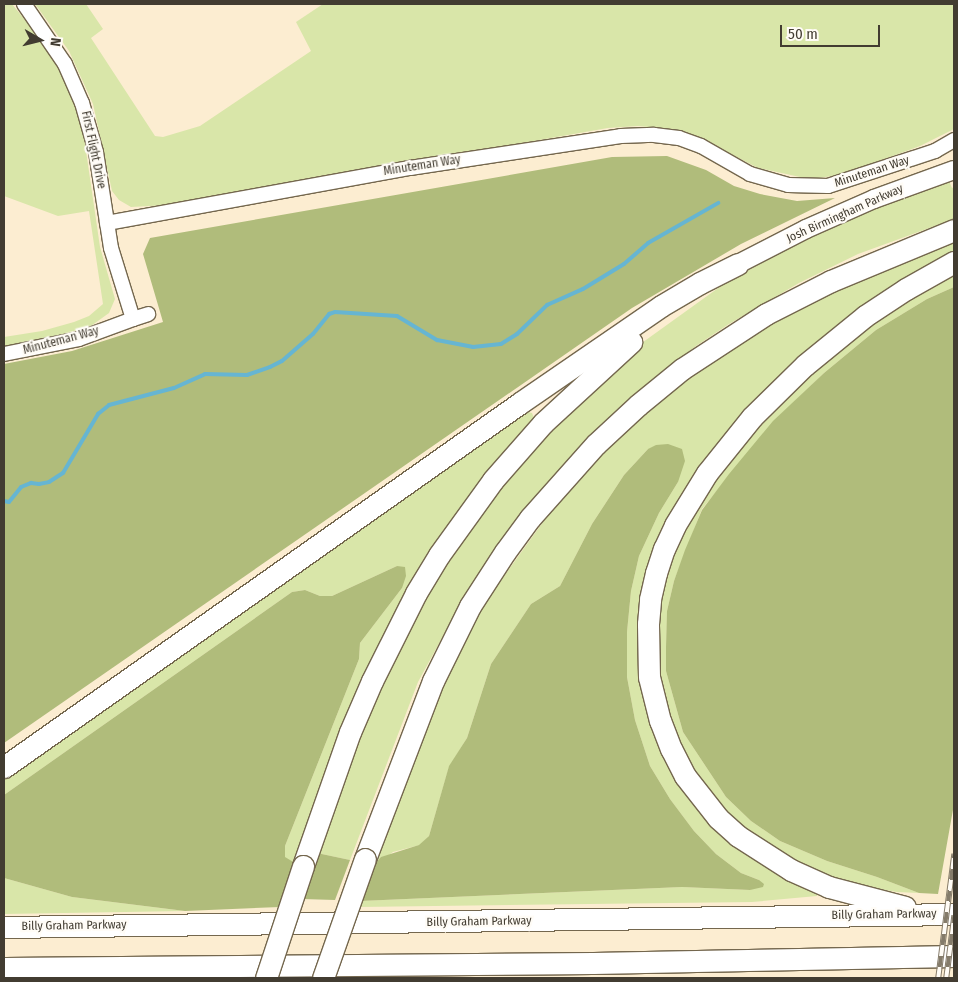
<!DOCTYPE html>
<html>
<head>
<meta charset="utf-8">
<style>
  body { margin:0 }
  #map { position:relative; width:958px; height:982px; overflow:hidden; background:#fcedd1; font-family:"Fira Sans Condensed",sans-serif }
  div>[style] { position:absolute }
  .green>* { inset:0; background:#d9e6a9 }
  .forest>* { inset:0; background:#b0bc7b }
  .stream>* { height:4px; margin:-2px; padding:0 2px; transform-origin:2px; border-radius:2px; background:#66b5d2 }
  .roads { filter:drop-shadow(1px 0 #74674e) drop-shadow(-1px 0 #74674e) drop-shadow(0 1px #74674e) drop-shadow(0 -1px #74674e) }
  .minor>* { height:14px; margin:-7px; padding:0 7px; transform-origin:7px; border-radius:7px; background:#fff }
  .major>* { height:18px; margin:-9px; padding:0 9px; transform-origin:9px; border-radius:9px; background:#fff }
  .highway>* { height:21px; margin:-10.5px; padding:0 10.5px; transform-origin:10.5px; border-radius:10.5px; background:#fff }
  .rail>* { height:5.5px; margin-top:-2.75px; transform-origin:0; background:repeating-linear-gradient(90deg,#fffcf6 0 11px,#847b6a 0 22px); box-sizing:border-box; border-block:1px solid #847b6a }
  .bridges { filter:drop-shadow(1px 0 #74674e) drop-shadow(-1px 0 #74674e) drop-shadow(0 1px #74674e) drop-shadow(0 -1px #74674e) }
  .highway-bridge>* { height:21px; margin:-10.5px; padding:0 10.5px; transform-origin:10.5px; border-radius:10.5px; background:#fff }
  span { translate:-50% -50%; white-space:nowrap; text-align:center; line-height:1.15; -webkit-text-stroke:4.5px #fffcf6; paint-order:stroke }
  .street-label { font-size:12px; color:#423c31 }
  .frame { position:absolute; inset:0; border:5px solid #423c31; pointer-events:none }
  .north { position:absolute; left:15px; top:15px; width:50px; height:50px; -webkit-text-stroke:4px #fffcf6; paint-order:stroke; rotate:98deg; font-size:14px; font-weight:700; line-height:20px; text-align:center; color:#423c31 }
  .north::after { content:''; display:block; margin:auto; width:18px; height:22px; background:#423c31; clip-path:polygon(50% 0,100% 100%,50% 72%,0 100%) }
  .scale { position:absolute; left:780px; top:25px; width:100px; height:22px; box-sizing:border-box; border:2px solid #423c31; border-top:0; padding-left:6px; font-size:15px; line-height:18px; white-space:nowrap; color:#423c31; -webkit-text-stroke:4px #fffcf6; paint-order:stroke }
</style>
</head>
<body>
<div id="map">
  <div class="green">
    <div style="clip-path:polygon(4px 4px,12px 4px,39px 37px,61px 72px,71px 93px,84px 137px,100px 247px,115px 299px,109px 313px,91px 326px,43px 340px,4px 346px,4px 337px,42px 331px,74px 322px,89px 316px,103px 304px,89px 211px,58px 216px,4px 196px)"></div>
    <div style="clip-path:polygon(35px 4px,86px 4px,103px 29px,91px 38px,155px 136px,163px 137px,200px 126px,311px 51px,296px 22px,323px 4px,954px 4px,954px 129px,920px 146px,841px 175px,818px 178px,800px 177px,758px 168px,700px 138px,668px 129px,638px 126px,608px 128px,168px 205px,131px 207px,119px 200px,112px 191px,93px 104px,69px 51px)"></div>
    <div style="clip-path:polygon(949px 181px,952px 188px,954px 187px,954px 219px,858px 254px,799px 283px,729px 324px,696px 346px,631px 398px,466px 594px,418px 682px,350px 860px,317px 853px,335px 799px,379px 683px,447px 558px,532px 446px,639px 345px,721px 286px,780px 252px,850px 218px)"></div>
    <div style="clip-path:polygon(954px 238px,954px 254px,747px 411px,643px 604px,675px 771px,816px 890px,817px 896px,752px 902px,359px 907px,360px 901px,682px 887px,750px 890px,759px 880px,741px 873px,716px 854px,694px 831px,670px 799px,650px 766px,635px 720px,627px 677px,627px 632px,631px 591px,639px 556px,659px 513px,678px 482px,648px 449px,624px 475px,592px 524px,560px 586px,531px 604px,491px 664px,467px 738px,449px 767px,429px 836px,420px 845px,393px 852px,371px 869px,424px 721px,481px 608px,551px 511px,587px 470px,628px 428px,670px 391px,722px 352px,771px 322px,822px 294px)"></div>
    <div style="clip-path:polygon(954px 270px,954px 287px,927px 299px,876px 330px,824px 373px,773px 422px,702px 509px,674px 581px,667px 611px,666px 671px,683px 732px,726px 797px,751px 821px,780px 841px,827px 861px,877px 877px,919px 893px,897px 892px,867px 887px,812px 872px,733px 821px,698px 779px,674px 736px,657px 670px,659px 602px,679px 535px,732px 454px,809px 371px,913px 293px)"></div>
    <div style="clip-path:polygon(528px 412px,532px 413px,534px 418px,460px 512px,295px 863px,285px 858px,285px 846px,359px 659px,360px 643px,402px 588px,397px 566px,332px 596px,320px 596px,305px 590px,292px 592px,4px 795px,4px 777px,490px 435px)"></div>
    <div style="clip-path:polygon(4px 878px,72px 897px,185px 911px,4px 914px)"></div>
  </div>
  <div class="forest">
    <div style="clip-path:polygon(667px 156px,706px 170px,734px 186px,760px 194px,797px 201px,835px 198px,741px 244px,632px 308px,4px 743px,4px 364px,72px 351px,163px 322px,143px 254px,150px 238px,612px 157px)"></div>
    <div style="clip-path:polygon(954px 287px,954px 804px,938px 894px,919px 893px,877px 877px,827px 861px,780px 841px,751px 821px,726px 797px,683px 732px,666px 671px,666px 647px,667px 611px,674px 581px,685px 550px,702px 510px,729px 474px,773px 421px,824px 373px,876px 330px,927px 299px)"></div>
    <div style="clip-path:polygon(668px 444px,682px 449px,685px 461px,678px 482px,659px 513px,639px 556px,631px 591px,627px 632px,627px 677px,635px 720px,650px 766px,670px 799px,694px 831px,716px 854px,741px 873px,759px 880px,764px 884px,763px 887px,750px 890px,682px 887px,360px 901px,371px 869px,381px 857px,419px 845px,429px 836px,449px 766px,467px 738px,491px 664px,531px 604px,560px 586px,592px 524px,624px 475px,648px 449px,656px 445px)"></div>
    <div style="clip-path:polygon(397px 566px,405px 567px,406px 576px,402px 588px,360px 643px,359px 659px,285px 846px,285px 857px,295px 863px,280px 907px,185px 911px,72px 897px,4px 878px,4px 795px,292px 592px,305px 590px,320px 596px,332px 596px)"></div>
    <div style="clip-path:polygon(317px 853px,350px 860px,335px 900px,302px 899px)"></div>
  </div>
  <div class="stream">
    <div style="left:4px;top:501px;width:5px;rotate:11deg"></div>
    <div style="left:9px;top:502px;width:19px;rotate:-51deg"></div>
    <div style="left:21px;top:487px;width:11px;rotate:-22deg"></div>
    <div style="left:31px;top:483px;width:8px;rotate:7deg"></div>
    <div style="left:39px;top:484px;width:10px;rotate:-11deg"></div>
    <div style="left:49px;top:482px;width:17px;rotate:-33deg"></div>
    <div style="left:63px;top:473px;width:69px;rotate:-59.3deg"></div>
    <div style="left:98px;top:414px;width:14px;rotate:-39deg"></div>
    <div style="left:109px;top:405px;width:67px;rotate:-14.7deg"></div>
    <div style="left:174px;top:388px;width:34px;rotate:-24deg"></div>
    <div style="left:205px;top:374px;width:42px;rotate:1.4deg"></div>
    <div style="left:247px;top:375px;width:24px;rotate:-19deg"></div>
    <div style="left:270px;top:367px;width:13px;rotate:-27deg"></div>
    <div style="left:282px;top:361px;width:41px;rotate:-41.1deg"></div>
    <div style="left:313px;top:334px;width:26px;rotate:-51deg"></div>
    <div style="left:329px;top:314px;width:6px;rotate:-18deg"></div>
    <div style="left:335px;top:312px;width:62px;rotate:3.7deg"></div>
    <div style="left:397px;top:316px;width:47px;rotate:31deg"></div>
    <div style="left:437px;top:340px;width:37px;rotate:11deg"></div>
    <div style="left:473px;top:347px;width:28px;rotate:-6deg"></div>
    <div style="left:501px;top:344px;width:19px;rotate:-32deg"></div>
    <div style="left:517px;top:334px;width:42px;rotate:-44deg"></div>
    <div style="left:547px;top:305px;width:39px;rotate:-24deg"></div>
    <div style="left:583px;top:289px;width:48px;rotate:-31.4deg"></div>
    <div style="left:624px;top:264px;width:32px;rotate:-41deg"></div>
    <div style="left:648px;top:243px;width:81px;rotate:-29.7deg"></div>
  </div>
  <div class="roads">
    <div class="minor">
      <div style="left:107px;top:223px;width:308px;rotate:-10.3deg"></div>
      <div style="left:410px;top:168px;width:213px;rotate:-8.6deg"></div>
      <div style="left:621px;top:136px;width:33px;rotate:-2deg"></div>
      <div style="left:654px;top:135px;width:25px;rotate:7deg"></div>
      <div style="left:679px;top:138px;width:23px;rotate:20deg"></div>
      <div style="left:701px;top:146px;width:56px;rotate:29.7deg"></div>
      <div style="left:750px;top:174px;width:40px;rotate:16deg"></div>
      <div style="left:788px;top:185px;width:40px;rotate:1.4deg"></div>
      <div style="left:828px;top:186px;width:113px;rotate:-18.1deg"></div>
      <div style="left:935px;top:151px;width:22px;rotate:-30deg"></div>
      <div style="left:133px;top:319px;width:16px;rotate:-18deg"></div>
      <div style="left:4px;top:354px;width:76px;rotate:-11.3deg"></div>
      <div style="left:79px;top:339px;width:58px;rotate:-20.3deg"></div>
      <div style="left:133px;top:319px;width:74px;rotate:-107.2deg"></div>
      <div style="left:111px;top:248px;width:97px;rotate:-98.9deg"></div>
      <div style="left:96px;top:152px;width:51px;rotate:-105.9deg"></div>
      <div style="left:82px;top:103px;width:43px;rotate:-113.6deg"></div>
      <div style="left:65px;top:64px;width:73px;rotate:-124.3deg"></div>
    </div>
    <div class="major">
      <div style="left:738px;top:264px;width:76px;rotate:-27.2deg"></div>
      <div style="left:806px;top:229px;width:74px;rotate:-23.8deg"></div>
      <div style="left:874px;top:199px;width:85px;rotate:-19.9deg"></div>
    </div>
    <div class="highway">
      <div style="left:4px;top:767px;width:631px;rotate:-35.2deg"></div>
      <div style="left:520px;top:403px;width:171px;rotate:-34.5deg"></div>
      <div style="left:661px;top:306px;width:45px;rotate:-30.5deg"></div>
      <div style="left:700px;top:283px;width:42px;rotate:-26.6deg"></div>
      <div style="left:365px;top:859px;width:191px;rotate:-69.1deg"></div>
      <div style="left:433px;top:681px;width:84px;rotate:-63.7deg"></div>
      <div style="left:470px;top:606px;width:64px;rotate:-57.1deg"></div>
      <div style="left:505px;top:552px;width:42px;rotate:-53.7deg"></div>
      <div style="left:530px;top:518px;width:99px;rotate:-48.3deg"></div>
      <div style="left:596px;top:444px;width:57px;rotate:-42.9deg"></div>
      <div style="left:638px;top:405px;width:57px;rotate:-39.3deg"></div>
      <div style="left:682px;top:369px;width:100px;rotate:-33.2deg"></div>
      <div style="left:766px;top:314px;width:73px;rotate:-26.9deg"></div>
      <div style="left:831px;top:281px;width:133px;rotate:-22.5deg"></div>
      <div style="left:303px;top:866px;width:142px;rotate:-70.7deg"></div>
      <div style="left:350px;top:732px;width:56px;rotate:-66.7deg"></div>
      <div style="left:372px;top:681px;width:98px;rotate:-63.4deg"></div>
      <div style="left:416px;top:593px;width:44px;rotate:-58.8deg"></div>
      <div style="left:439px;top:555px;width:92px;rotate:-54.2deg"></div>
      <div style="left:493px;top:480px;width:76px;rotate:-48.7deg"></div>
      <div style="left:543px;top:423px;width:120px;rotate:-42.6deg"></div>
      <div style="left:905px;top:907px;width:79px;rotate:-165.3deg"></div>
      <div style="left:829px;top:887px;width:42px;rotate:-155.9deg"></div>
      <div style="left:791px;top:870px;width:63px;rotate:-147.3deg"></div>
      <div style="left:738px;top:836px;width:27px;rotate:-138deg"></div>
      <div style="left:718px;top:818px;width:53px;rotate:-128.2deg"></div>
      <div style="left:685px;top:776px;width:30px;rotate:-117deg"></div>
      <div style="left:671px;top:749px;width:30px;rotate:-111deg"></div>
      <div style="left:660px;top:721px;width:45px;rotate:-104deg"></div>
      <div style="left:649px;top:677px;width:53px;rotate:-91.1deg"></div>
      <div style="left:648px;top:624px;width:25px;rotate:-85deg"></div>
      <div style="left:650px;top:599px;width:27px;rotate:-77deg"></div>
      <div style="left:656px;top:573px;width:25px;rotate:-72deg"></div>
      <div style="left:664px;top:549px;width:26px;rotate:-65deg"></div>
      <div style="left:675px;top:525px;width:61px;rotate:-58.4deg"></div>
      <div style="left:707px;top:473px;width:72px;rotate:-51.2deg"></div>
      <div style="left:752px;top:417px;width:74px;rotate:-44.5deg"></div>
      <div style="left:805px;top:365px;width:77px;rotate:-39.2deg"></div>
      <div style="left:865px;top:316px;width:49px;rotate:-33.4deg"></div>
      <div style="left:906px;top:289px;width:55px;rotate:-29.4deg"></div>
      <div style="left:4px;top:927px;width:950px;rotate:-0.78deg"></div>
      <div style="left:4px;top:968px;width:589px;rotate:-0.49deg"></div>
      <div style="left:593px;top:963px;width:361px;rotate:-1.1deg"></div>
    </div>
  </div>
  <div class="rail">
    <div style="left:938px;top:978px;width:125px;rotate:-82.6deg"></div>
    <div style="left:946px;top:978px;width:63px;rotate:-82.6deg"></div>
  </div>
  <div class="bridges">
    <div class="highway-bridge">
      <div style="left:266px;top:978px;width:118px;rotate:-71.7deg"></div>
      <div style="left:323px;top:978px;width:126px;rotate:-70.6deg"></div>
    </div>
  </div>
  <div class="street-label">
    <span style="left:93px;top:150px;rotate:78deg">First Flight Drive</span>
    <span style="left:422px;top:166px;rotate:-9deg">Minuteman Way</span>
    <span style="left:872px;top:172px;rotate:-18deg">Minuteman Way</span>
    <span style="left:845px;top:214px;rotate:-24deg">Josh Birmingham Parkway</span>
    <span style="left:61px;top:341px;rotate:-15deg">Minuteman Way</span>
    <span style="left:884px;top:915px;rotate:-1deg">Billy Graham Parkway</span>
    <span style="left:479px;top:922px;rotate:-1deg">Billy Graham Parkway</span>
    <span style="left:74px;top:926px;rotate:-1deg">Billy Graham Parkway</span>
  </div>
  <div class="frame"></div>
  <div class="north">N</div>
  <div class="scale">50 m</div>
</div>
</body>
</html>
